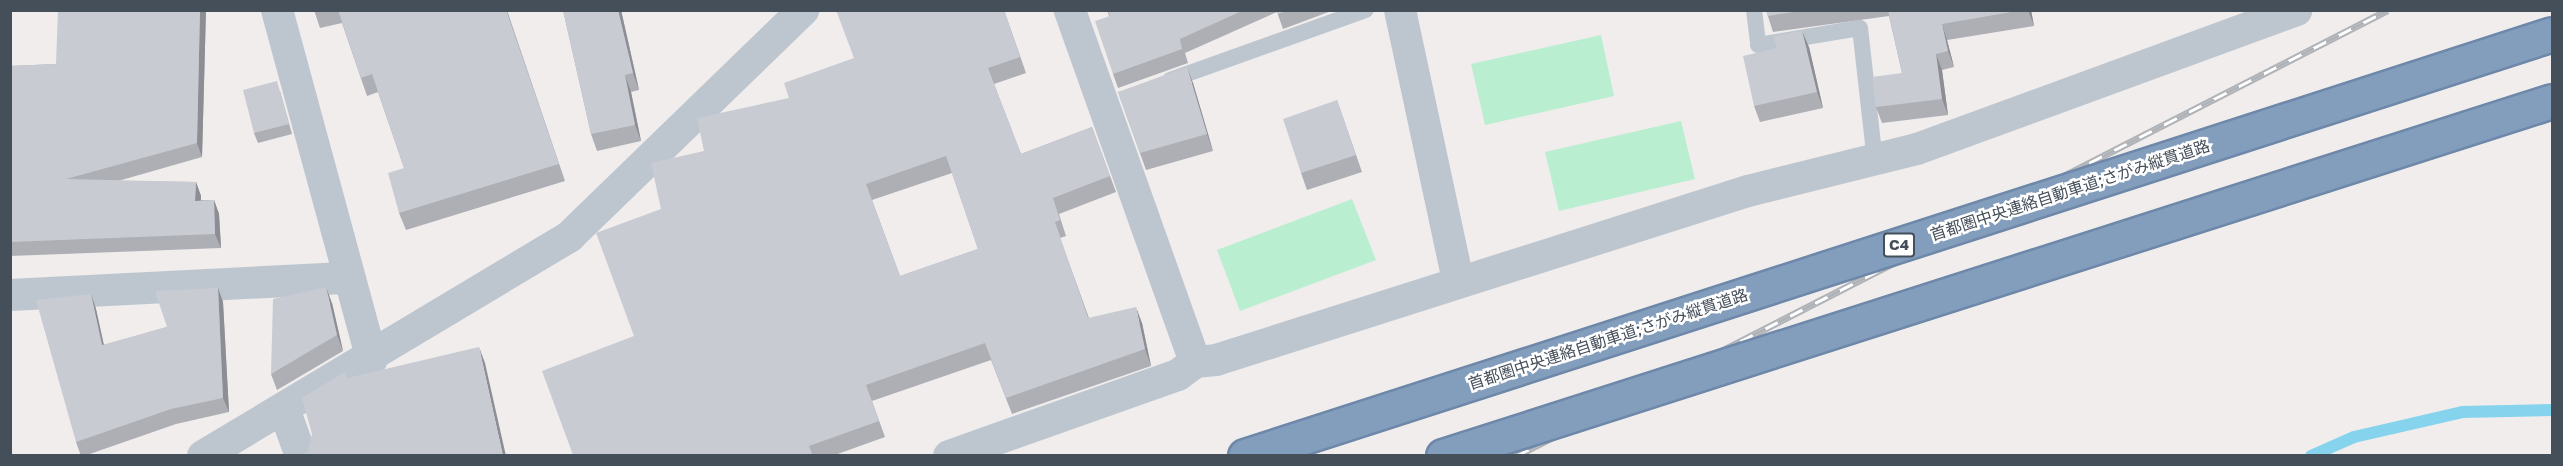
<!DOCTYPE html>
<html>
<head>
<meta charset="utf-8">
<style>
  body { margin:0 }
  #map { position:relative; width:2563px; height:466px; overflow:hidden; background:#f0edec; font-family:"Golos Text","Noto Sans JP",sans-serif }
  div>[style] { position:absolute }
  .green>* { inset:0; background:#b9efd0 }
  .stream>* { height:12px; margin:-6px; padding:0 6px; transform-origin:6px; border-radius:6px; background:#85d3ed }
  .lane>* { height:16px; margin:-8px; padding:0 8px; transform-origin:8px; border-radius:8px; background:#bdc6cf }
  .street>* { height:32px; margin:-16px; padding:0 16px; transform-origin:16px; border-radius:16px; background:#bdc6cf }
  .rail>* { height:7px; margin-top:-3.5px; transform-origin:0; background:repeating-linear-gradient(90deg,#fff 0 14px,#afb2b7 0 28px); box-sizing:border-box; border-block:2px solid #afb2b7 }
  .bridges { filter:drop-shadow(2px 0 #6e88a9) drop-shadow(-2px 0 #6e88a9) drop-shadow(0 2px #6e88a9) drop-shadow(0 -2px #6e88a9) }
  .highway-bridge>* { height:33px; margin:-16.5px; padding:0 16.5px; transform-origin:16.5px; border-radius:16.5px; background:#839dbd }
  .wall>* { inset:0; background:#adafb5 }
  .shaded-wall>* { inset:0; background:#8d8e94 }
  .building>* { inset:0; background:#c9cbd3 }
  span { translate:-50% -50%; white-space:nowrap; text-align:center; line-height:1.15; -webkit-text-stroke:5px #fff; paint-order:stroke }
  .shield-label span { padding:2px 4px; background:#fff; border:2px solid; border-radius:4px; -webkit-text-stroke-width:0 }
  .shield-label { font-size:15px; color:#454f5a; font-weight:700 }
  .street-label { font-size:16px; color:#454f5a }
  .frame { position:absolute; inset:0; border:12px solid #454f5a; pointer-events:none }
</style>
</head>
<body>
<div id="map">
  <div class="green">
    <div style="clip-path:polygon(1601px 35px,1614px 96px,1485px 125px,1471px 64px)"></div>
    <div style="clip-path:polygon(1681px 121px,1695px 179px,1559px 211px,1545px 152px)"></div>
    <div style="clip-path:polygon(1352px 199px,1376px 260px,1240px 311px,1217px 250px)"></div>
  </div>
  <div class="stream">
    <div style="left:2311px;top:456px;width:47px;rotate:-23.8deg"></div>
    <div style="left:2354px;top:437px;width:111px;rotate:-13deg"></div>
    <div style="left:2462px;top:412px;width:90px;rotate:-1.3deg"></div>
  </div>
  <div class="lane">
    <div style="left:1754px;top:10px;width:35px;rotate:83deg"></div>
    <div style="left:1758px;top:45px;width:103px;rotate:-9.5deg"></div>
    <div style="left:1860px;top:28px;width:134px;rotate:83.6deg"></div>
    <div style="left:1170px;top:80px;width:208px;rotate:-19.7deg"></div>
  </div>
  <div class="street">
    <div style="left:277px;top:10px;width:362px;rotate:74.8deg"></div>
    <div style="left:1400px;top:10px;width:276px;rotate:77.9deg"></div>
    <div style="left:10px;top:295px;width:339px;rotate:-2.9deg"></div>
    <div style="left:1195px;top:362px;width:21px;rotate:-5deg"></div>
    <div style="left:1216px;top:360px;width:558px;rotate:-17.62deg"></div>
    <div style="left:1748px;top:191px;width:174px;rotate:-14deg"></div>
    <div style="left:1917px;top:149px;width:404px;rotate:-20.1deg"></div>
    <div style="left:284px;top:409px;width:50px;rotate:70.1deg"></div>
    <div style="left:203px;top:456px;width:428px;rotate:-30.9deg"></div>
    <div style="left:570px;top:236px;width:325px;rotate:-44.1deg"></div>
    <div style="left:949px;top:456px;width:243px;rotate:-19.5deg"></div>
    <div style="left:1178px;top:375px;width:21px;rotate:-37deg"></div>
    <div style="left:1195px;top:362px;width:374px;rotate:-109.6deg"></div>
  </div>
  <div class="rail">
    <div style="left:1516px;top:456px;width:979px;rotate:-27.09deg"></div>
  </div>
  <div class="bridges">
    <div class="highway-bridge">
      <div style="left:1245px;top:456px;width:1373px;rotate:-17.89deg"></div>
      <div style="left:1443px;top:456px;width:1164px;rotate:-17.75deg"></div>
    </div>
  </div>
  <div class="wall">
    <div style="clip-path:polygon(112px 10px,206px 10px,202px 157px,118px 181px,196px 182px,201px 196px,201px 200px,214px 200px,219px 214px,221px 248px,10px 256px,10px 66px,56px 64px)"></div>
    <div style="clip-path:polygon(314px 10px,507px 10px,565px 181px,406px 230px,399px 213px,404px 168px,378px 92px,367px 96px,342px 23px,320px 28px)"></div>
    <div style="clip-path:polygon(563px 10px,621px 10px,639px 90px,631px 92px,641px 141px,597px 151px,591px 134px)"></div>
    <div style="clip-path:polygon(evenodd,1004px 10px,1026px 73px,994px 84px,1021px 154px,1092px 127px,1116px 192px,1059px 214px,1066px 236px,1060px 238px,1089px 318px,1142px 323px,1151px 366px,1012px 414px,991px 360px,872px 401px,885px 437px,832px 456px,571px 456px,573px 455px,634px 336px,661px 209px,704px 151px,789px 98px,1004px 10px,952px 173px,978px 249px,900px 276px,872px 200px,952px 173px)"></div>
    <div style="clip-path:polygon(1107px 10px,1334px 10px,1283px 29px,1277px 12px,1185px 53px,1188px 63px,1118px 88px,1113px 74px,1109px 16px)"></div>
    <div style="clip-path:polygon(1766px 10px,2031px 10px,2034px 26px,1947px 40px,1954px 67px,1942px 70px,1948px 115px,1882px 123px,1876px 107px,1902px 73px,1889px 16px,1773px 32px)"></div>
    <div style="clip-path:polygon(1809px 47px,1823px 108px,1760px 122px,1754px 106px)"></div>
    <div style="clip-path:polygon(1193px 83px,1213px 151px,1146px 170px,1118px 92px)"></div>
    <div style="clip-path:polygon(280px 91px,292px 134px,258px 143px,254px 133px)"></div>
    <div style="clip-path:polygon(1337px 100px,1362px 172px,1307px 190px,1301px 173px)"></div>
    <div style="clip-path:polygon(218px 288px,223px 302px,229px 412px,176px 424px,84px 456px,81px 456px,76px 442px,91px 294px,96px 309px,104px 345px,167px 327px)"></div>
    <div style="clip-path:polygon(332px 303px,343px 351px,277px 390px,271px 374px)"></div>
  </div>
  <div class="shaded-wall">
    <div style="clip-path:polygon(200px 10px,206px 10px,202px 157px,197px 143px)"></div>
    <div style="clip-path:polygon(618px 10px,621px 10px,639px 90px,633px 73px)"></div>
    <div style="clip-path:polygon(2028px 10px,2031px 10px,2034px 26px)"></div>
    <div style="clip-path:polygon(1942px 24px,1947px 40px,1954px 67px,1948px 51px)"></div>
    <div style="clip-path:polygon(1802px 31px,1809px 47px,1823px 108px,1817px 92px)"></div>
    <div style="clip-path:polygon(1936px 54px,1942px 70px,1948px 115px,1942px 99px)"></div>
    <div style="clip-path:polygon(1187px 67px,1193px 83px,1213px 151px,1207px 134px)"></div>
    <div style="clip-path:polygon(625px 75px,631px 92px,641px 141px,635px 125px)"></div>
    <div style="clip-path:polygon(196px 182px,201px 196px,200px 215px,195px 201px)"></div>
    <div style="clip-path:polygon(214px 200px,219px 214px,221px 248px,215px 234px)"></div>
    <div style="clip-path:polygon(326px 287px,332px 303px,343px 351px,337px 335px)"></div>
    <div style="clip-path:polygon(218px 288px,223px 302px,229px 412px,223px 398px)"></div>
    <div style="clip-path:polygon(91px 294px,96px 309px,107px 360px,102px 345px)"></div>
    <div style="clip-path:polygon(1136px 307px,1142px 323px,1151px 366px,1145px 349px)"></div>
    <div style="clip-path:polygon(479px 347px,485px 363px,506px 456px,503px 456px)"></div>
  </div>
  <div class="building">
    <div style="clip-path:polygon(58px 10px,200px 10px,197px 143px,66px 179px,196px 182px,195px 201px,214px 200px,215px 234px,10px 242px,10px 66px,56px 64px)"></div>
    <div style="clip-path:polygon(338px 10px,506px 10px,559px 164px,399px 213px,388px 173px,404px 168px,372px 74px,361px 78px)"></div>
    <div style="clip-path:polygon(563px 10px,618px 10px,633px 73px,625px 75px,635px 125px,591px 134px)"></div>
    <div style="clip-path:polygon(evenodd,836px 10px,1004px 10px,1020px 57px,988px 68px,1021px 154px,1092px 127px,1110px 176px,1053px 198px,1060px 220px,1055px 222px,1088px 318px,1136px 307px,1145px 349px,1006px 398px,985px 343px,866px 385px,879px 421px,809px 446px,813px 456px,571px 456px,573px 455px,542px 371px,634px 336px,596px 233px,661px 209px,651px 163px,704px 151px,697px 118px,789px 98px,784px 83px,854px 58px,836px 10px,946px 156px,978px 249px,900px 276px,866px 184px,946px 156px)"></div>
    <div style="clip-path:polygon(1107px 10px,1244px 10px,1180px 39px,1182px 49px,1113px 74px,1095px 21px,1110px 16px)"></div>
    <div style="clip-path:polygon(1277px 10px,1289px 10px,1278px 14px)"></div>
    <div style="clip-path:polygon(1766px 10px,1806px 10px,1768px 16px)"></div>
    <div style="clip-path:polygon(1888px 10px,2023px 10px,1942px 24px,1948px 51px,1936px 54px,1942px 99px,1876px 107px,1872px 77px,1902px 73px)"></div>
    <div style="clip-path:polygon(1802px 31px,1817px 92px,1754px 106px,1743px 56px,1777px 48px,1773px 36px)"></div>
    <div style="clip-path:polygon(1187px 67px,1207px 134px,1140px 153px,1118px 92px)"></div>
    <div style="clip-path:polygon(277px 81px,289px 124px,254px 133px,243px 90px)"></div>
    <div style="clip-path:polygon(1337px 100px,1356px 155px,1301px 173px,1283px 119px)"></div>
    <div style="clip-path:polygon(326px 287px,337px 335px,271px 374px,273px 299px)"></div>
    <div style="clip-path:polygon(218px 288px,223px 398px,171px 409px,76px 442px,36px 300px,91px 294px,102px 345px,167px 327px,155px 291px)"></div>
    <div style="clip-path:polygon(479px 347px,503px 456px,296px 456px,308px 452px,312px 434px,302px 398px,345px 372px,347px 378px)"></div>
  </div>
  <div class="shield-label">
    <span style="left:1899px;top:245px">C4</span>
  </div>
  <div class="street-label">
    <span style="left:2070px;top:190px;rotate:-18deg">首都圏中央連絡自動車道;さがみ縦貫道路</span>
    <span style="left:1608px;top:339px;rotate:-18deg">首都圏中央連絡自動車道;さがみ縦貫道路</span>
  </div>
  <div class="frame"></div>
</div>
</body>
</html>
